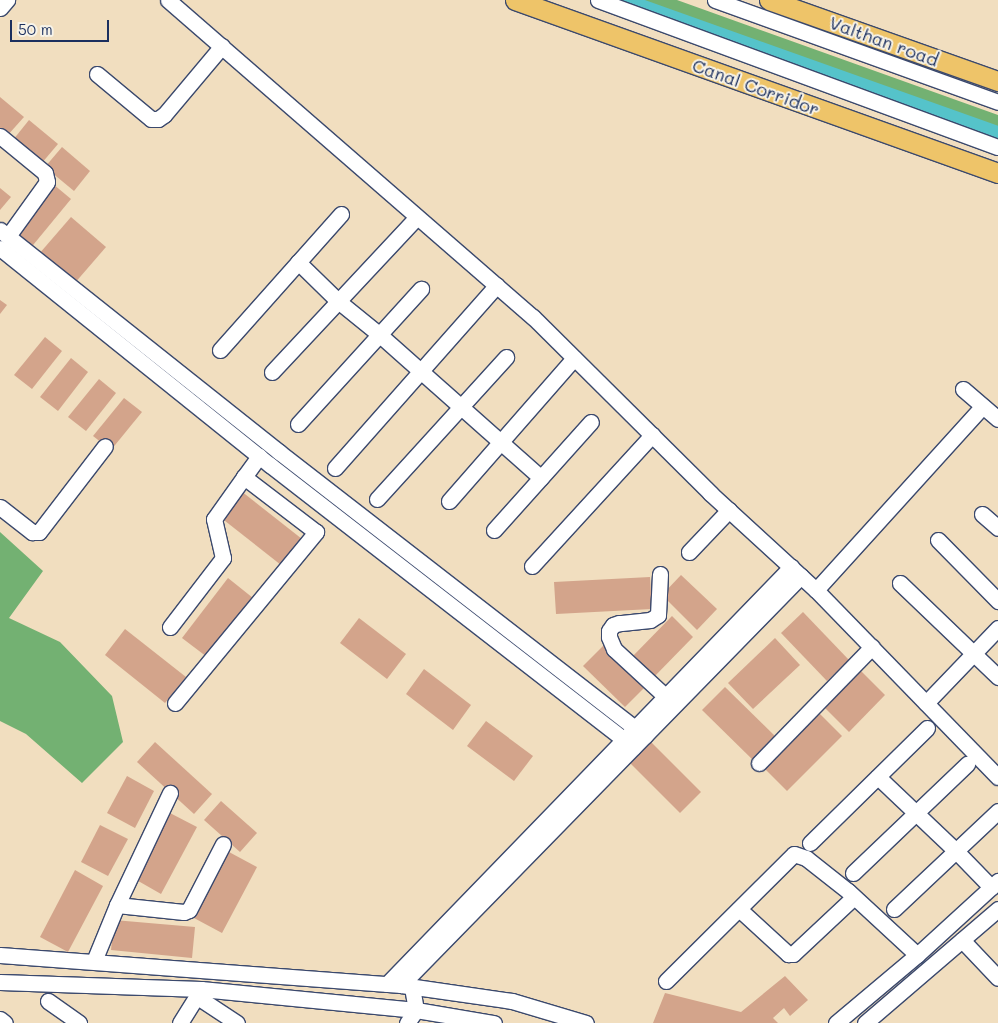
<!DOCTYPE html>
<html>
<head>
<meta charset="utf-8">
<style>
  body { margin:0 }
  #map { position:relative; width:998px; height:1023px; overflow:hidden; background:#f1debf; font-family:Mali,sans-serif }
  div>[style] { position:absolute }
  .forest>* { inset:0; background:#73b172 }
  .canal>* { height:14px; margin:-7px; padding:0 7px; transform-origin:7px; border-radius:7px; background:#55c3ca }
  .building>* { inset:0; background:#d3a48b }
  .roads { filter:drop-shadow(1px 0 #3b496d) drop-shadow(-1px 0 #3b496d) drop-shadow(0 1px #3b496d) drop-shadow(0 -1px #3b496d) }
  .minor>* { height:15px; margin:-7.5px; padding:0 7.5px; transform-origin:7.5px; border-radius:7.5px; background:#fff }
  .major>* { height:19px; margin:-9.5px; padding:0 9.5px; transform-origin:9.5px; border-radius:9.5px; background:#eec469 }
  span { translate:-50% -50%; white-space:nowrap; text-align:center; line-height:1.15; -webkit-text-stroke:4px #f7f3e8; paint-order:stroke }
  .street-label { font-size:18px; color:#1b2f5e }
  .scale { position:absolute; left:10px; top:20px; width:99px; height:22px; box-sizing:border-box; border:2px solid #1b2f5e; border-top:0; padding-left:6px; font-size:15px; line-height:18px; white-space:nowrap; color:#1b2f5e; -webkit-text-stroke:4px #f7f3e8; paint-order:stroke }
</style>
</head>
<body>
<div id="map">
  <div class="forest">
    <div style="clip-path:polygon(635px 0,677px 0,998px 115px,998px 139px,822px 75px,714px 29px)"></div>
    <div style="clip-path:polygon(0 532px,43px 571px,9px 618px,60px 642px,112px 696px,123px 742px,82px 783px,26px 734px,0 721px)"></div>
  </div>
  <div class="canal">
    <div style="left:624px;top:0;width:397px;rotate:19.6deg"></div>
  </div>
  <div class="building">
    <div style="clip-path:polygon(0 97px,24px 117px,7px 136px,0 130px)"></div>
    <div style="clip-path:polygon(29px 120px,58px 144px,41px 164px,13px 140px)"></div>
    <div style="clip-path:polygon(62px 147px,90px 171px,74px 191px,45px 167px)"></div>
    <div style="clip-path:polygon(53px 184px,71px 199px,29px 250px,11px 235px)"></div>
    <div style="clip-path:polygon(0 188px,11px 197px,0 210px)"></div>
    <div style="clip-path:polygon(71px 217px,106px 247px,74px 284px,39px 254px)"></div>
    <div style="clip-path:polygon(0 300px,7px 305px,0 314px)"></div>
    <div style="clip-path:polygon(45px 337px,62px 351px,32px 389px,14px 375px)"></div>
    <div style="clip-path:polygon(71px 358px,88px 372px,58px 411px,40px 397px)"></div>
    <div style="clip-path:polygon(99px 379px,116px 393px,86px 431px,68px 417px)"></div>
    <div style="clip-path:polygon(124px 398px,142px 412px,111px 450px,93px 436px)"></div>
    <div style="clip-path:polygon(241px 491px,302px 539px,281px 565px,220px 517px)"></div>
    <div style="clip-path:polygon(681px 575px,717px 609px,697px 630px,662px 595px)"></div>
    <div style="clip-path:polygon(650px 577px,652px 609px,556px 614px,554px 582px)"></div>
    <div style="clip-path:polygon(228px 578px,253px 598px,207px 657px,182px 638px)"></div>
    <div style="clip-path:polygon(803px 612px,849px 660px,827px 681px,781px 633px)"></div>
    <div style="clip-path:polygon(672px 616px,693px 637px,653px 678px,632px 657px)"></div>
    <div style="clip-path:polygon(359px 618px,406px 654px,387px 679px,340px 643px)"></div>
    <div style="clip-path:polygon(125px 629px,186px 677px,165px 703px,105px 655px)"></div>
    <div style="clip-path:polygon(775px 638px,800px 665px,753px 709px,728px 683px)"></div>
    <div style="clip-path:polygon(605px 644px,647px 685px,625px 707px,583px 666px)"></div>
    <div style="clip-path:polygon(424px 669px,471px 705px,453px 730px,406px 694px)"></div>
    <div style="clip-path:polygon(860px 670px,885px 695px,849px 732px,824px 707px)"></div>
    <div style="clip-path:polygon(725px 687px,780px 741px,757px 764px,702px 710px)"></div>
    <div style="clip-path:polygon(818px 712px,842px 736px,787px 791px,763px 767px)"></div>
    <div style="clip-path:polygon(486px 721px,533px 756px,514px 781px,467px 746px)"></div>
    <div style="clip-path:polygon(155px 742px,212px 794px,194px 814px,137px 762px)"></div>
    <div style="clip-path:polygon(651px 742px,701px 792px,680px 813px,630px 763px)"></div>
    <div style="clip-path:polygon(127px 776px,154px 791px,135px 828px,107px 813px)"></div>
    <div style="clip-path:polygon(221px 801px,257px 833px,240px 852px,204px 820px)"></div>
    <div style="clip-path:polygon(168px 812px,197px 827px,161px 894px,133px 878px)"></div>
    <div style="clip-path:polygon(100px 825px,128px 839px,108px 876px,81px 862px)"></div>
    <div style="clip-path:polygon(229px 852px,257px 867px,222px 933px,194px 918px)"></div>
    <div style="clip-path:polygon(75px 870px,103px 886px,68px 952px,40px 937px)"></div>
    <div style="clip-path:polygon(114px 920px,195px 927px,192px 958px,111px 950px)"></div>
    <div style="clip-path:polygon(785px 976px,808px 1000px,790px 1016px,784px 1008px,773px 1018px,778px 1023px,653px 1023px,665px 993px,741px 1012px)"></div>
  </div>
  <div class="roads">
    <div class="minor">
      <div style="left:168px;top:0;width:483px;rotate:41deg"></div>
      <div style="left:533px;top:317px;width:250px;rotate:44.8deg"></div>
      <div style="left:710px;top:493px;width:144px;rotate:42.5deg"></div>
      <div style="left:816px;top:590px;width:261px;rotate:45.8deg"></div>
      <div style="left:598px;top:0;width:426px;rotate:20.2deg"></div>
      <div style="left:715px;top:0;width:301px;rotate:19.8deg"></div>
      <div style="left:0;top:8px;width:11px;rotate:-49deg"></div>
      <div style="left:97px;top:74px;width:70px;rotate:39.8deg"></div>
      <div style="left:151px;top:119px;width:7px"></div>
      <div style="left:158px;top:119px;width:7px;rotate:-34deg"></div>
      <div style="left:164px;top:115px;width:90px;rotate:-50deg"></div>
      <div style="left:0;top:136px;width:58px;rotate:39.4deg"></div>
      <div style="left:45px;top:173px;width:9px;rotate:77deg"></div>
      <div style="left:47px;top:182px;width:67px;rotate:125.8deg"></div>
      <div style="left:0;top:230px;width:357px;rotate:38.5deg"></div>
      <div style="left:279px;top:452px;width:463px;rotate:37.8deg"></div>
      <div style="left:0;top:248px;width:346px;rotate:38.8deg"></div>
      <div style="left:270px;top:465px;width:460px;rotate:37.8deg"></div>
      <div style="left:298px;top:262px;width:56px;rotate:44.3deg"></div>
      <div style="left:338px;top:301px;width:54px;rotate:39deg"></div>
      <div style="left:380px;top:335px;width:215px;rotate:41.6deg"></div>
      <div style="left:220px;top:350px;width:182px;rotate:-48.3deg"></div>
      <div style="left:272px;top:372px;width:212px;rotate:-46.9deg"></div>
      <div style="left:963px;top:389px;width:46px;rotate:40.6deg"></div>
      <div style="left:298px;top:424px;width:183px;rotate:-47.7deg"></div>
      <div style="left:335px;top:468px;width:244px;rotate:-48.5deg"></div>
      <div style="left:377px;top:499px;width:192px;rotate:-47.7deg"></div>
      <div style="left:449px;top:501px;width:190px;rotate:-48.8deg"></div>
      <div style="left:0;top:507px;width:41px;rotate:38deg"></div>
      <div style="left:32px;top:532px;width:7px"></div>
      <div style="left:39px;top:532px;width:108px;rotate:-52.5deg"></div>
      <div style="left:982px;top:514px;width:21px;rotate:41deg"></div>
      <div style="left:494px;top:530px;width:145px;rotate:-48.1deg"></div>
      <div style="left:938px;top:540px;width:86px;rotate:45.5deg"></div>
      <div style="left:689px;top:552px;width:58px;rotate:-46.4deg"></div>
      <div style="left:532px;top:566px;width:178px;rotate:-47.5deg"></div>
      <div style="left:660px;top:574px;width:41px;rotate:92.8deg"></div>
      <div style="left:658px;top:615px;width:9px;rotate:148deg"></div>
      <div style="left:650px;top:620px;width:31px;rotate:174deg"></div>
      <div style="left:619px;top:623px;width:6px;rotate:162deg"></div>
      <div style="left:613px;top:625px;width:7px;rotate:124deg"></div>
      <div style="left:609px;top:631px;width:6px;rotate:90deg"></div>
      <div style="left:609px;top:637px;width:13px;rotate:67deg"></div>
      <div style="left:614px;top:649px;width:69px;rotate:42.7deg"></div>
      <div style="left:900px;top:583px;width:136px;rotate:43.8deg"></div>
      <div style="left:816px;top:590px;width:248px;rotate:-47.8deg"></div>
      <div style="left:170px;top:627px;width:87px;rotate:-52.5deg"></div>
      <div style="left:223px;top:558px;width:40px;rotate:-103deg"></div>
      <div style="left:214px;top:519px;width:52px;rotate:-54.5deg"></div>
      <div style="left:175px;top:703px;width:222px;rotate:-50.5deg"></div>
      <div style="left:316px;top:532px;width:91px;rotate:-142.6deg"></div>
      <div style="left:244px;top:477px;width:26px;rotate:-54deg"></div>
      <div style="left:926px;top:703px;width:104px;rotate:-46.2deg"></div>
      <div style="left:759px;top:763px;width:162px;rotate:-45.8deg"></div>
      <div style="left:878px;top:777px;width:106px;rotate:43.5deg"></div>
      <div style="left:955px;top:850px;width:52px;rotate:45.8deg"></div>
      <div style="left:810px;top:843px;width:164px;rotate:-44.5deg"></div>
      <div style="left:853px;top:873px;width:158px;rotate:-43.7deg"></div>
      <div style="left:117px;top:905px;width:67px;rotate:6deg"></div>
      <div style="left:184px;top:912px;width:5px;rotate:-22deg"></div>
      <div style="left:189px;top:910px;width:74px;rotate:-62.7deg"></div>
      <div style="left:739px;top:909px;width:67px;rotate:42.6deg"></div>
      <div style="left:788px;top:954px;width:5px"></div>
      <div style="left:793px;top:954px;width:83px;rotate:-43.1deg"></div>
      <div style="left:894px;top:909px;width:143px;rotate:-43.3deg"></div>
      <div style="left:962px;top:940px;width:52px;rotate:46.5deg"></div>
      <div style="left:0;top:955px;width:402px;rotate:4.3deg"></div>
      <div style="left:401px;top:985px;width:112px;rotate:8.2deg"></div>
      <div style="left:512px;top:1001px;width:77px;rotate:16.6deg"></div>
      <div style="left:94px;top:961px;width:61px;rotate:-67.7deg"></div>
      <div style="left:117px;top:905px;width:124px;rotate:-64.7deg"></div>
      <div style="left:666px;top:981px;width:180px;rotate:-44.8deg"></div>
      <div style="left:794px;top:854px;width:13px;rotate:18deg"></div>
      <div style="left:806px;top:858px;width:53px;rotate:38.2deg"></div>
      <div style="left:848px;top:891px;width:94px;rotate:42.8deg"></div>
      <div style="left:0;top:982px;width:201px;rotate:2deg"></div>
      <div style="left:201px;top:989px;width:216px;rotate:5.6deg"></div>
      <div style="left:416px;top:1010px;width:79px;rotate:9.5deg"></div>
      <div style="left:387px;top:984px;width:581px;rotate:-45.91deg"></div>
      <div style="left:401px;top:985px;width:572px;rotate:-45.64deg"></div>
      <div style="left:196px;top:996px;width:49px;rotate:33.4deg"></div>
      <div style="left:48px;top:1001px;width:38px;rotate:35deg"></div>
      <div style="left:0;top:1019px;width:6px;rotate:39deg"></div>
      <div style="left:180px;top:1023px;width:40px;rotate:-58deg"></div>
      <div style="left:407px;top:1023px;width:16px;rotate:-55deg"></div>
      <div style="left:416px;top:1010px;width:23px;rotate:-100deg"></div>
      <div style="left:836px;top:1023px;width:106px;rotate:-40deg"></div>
      <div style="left:917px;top:955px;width:110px;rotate:-42.4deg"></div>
      <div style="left:865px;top:1023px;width:175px;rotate:-40.6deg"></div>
    </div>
    <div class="major">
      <div style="left:515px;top:0;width:513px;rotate:19.71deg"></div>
      <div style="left:769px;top:0;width:243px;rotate:19.5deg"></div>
    </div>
  </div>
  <div class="street-label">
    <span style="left:884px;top:41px;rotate:20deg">Valthan road</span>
    <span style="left:756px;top:87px;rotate:20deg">Canal Corridor</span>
  </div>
  <div class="scale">50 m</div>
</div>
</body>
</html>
